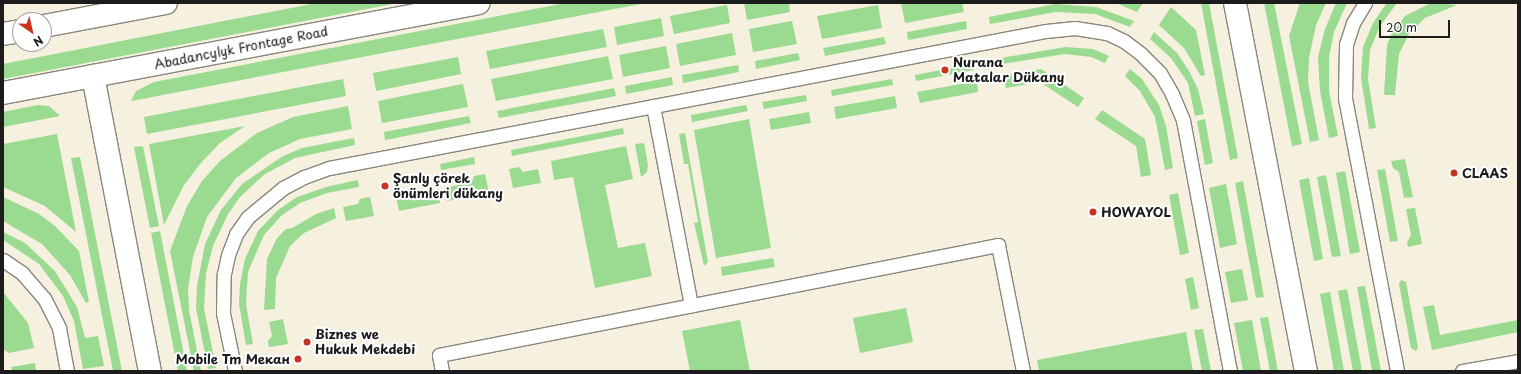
<!DOCTYPE html>
<html>
<head>
<meta charset="utf-8">
<style>
  body { margin:0 }
  #map { position:relative; width:1521px; height:374px; overflow:hidden; background:#f6f0df; font-family:"Playpen Sans",sans-serif }
  div>[style] { position:absolute }
  .green>* { inset:0; background:#9adb91 }
  .roads { filter:drop-shadow(1px 0 #89867e) drop-shadow(-1px 0 #89867e) drop-shadow(0 1px #89867e) drop-shadow(0 -1px #89867e) }
  .service>* { height:13px; margin:-6.5px; padding:0 6.5px; transform-origin:6.5px; border-radius:6.5px; background:#fff }
  .minor>* { height:22px; margin:-11px; padding:0 11px; transform-origin:11px; border-radius:11px; background:#fff }
  .primary>* { height:22px; margin:-11px; padding:0 11px; transform-origin:11px; border-radius:11px; background:#fff }
  .dots>* { width:11px; height:11px; translate:-50% -50%; box-sizing:border-box; border:2px solid #fff; border-radius:50% }
  span { translate:-50% -50%; white-space:nowrap; text-align:center; line-height:1.15; -webkit-text-stroke:4px #fff; paint-order:stroke }
  .street-label { font-size:13px; color:#1c1c1c }
  .poi-label { font-size:13px; color:#1c1c1c; font-weight:700 }
  .left { translate:0 -50%; text-align:left }
  .right { translate:-100% -50%; text-align:right }
  .frame { position:absolute; inset:0; border:4px solid #1c1c1c; pointer-events:none }
  .north { position:absolute; left:12px; top:12px; width:40px; height:40px; box-sizing:border-box; background:#fff; border:1px solid #a4a4a4; border-radius:50%; rotate:146deg; font-size:11px; font-weight:700; line-height:16px; text-align:center; color:#1c1c1c }
  .north::after { content:''; display:block; margin:auto; width:14px; height:18px; background:#c8321e; clip-path:polygon(50% 0,100% 100%,50% 72%,0 100%) }
  .scale { position:absolute; left:1379px; top:20px; width:71px; height:18px; box-sizing:border-box; border:2px solid #1c1c1c; border-top:0; padding-left:5px; font-size:12px; line-height:14px; white-space:nowrap; color:#1c1c1c; -webkit-text-stroke:3px #fff; paint-order:stroke }
</style>
</head>
<body>
<div id="map">
  <div class="green">
    <div style="clip-path:polygon(317px 3px,398px 3px,3px 79px,3px 64px)"></div>
    <div style="clip-path:polygon(566px 3px,646px 3px,131px 101px,136px 91px,154px 82px)"></div>
    <div style="clip-path:polygon(744px 3px,789px 3px,790px 12px,747px 20px)"></div>
    <div style="clip-path:polygon(901px 3px,962px 3px,964px 12px,905px 23px)"></div>
    <div style="clip-path:polygon(1116px 3px,1143px 3px,1137px 12px)"></div>
    <div style="clip-path:polygon(1201px 3px,1209px 3px,1238px 158px,1230px 160px)"></div>
    <div style="clip-path:polygon(1264px 3px,1274px 3px,1302px 144px,1292px 146px)"></div>
    <div style="clip-path:polygon(1300px 3px,1326px 3px,1316px 25px,1309px 58px,1308px 82px,1319px 140px,1310px 142px,1289px 36px)"></div>
    <div style="clip-path:polygon(1336px 3px,1347px 3px,1334px 32px,1329px 57px,1329px 91px,1338px 136px,1329px 138px,1320px 91px,1318px 57px,1325px 29px)"></div>
    <div style="clip-path:polygon(1397px 3px,1380px 26px,1370px 50px,1368px 79px,1376px 128px,1369px 129px,1361px 78px,1363px 47px,1373px 23px,1386px 4px)"></div>
    <div style="clip-path:polygon(1431px 3px,1457px 5px,1425px 18px,1409px 34px,1399px 54px,1395px 95px,1384px 95px,1387px 45px,1392px 33px,1405px 16px)"></div>
    <div style="clip-path:polygon(1055px 4px,1096px 7px,1134px 21px,1130px 27px,1095px 14px,1056px 12px,990px 24px,989px 17px)"></div>
    <div style="clip-path:polygon(727px 5px,730px 23px,674px 34px,670px 16px)"></div>
    <div style="clip-path:polygon(878px 5px,882px 28px,822px 39px,817px 16px)"></div>
    <div style="clip-path:polygon(1171px 7px,1196px 30px,1205px 75px,1201px 76px,1184px 48px,1159px 25px)"></div>
    <div style="clip-path:polygon(661px 18px,664px 36px,617px 45px,614px 27px)"></div>
    <div style="clip-path:polygon(792px 21px,797px 44px,753px 52px,749px 29px)"></div>
    <div style="clip-path:polygon(966px 21px,967px 29px,908px 40px,907px 32px)"></div>
    <div style="clip-path:polygon(603px 29px,607px 47px,490px 69px,486px 51px)"></div>
    <div style="clip-path:polygon(1154px 32px,1177px 53px,1189px 71px,1198px 89px,1204px 114px,1195px 116px,1188px 83px,1171px 58px,1150px 39px)"></div>
    <div style="clip-path:polygon(732px 33px,736px 55px,680px 66px,676px 44px)"></div>
    <div style="clip-path:polygon(884px 37px,886px 44px,825px 56px,823px 48px)"></div>
    <div style="clip-path:polygon(666px 46px,670px 68px,623px 77px,619px 55px)"></div>
    <div style="clip-path:polygon(1065px 47px,1093px 49px,1109px 56px,1105px 63px,1091px 57px,1065px 54px,1002px 64px,1001px 58px)"></div>
    <div style="clip-path:polygon(798px 53px,800px 60px,756px 69px,755px 61px)"></div>
    <div style="clip-path:polygon(608px 56px,613px 79px,496px 101px,491px 79px)"></div>
    <div style="clip-path:polygon(458px 57px,461px 74px,376px 91px,373px 73px)"></div>
    <div style="clip-path:polygon(973px 64px,974px 70px,916px 81px,915px 75px)"></div>
    <div style="clip-path:polygon(738px 65px,739px 72px,683px 83px,682px 75px)"></div>
    <div style="clip-path:polygon(1041px 69px,1084px 98px,1078px 107px,1040px 82px,1006px 88px,1004px 76px)"></div>
    <div style="clip-path:polygon(1130px 69px,1142px 79px,1159px 105px,1166px 126px,1173px 168px,1165px 170px,1155px 117px,1140px 91px,1125px 76px)"></div>
    <div style="clip-path:polygon(672px 77px,673px 85px,626px 94px,625px 86px)"></div>
    <div style="clip-path:polygon(343px 79px,346px 96px,147px 134px,144px 117px)"></div>
    <div style="clip-path:polygon(892px 79px,893px 85px,832px 96px,831px 90px)"></div>
    <div style="clip-path:polygon(977px 81px,978px 92px,920px 103px,917px 92px)"></div>
    <div style="clip-path:polygon(463px 84px,468px 107px,382px 123px,378px 101px)"></div>
    <div style="clip-path:polygon(614px 88px,616px 96px,499px 118px,497px 111px)"></div>
    <div style="clip-path:polygon(806px 95px,807px 101px,764px 109px,762px 102px)"></div>
    <div style="clip-path:polygon(895px 96px,897px 108px,836px 119px,834px 107px)"></div>
    <div style="clip-path:polygon(38px 105px,49px 106px,60px 116px,3px 127px,3px 112px)"></div>
    <div style="clip-path:polygon(746px 105px,748px 111px,692px 122px,691px 115px)"></div>
    <div style="clip-path:polygon(348px 106px,352px 129px,300px 139px,269px 153px,236px 178px,207px 217px,193px 257px,188px 289px,189px 310px,201px 371px,194px 371px,170px 251px,187px 206px,202px 181px,220px 161px,257px 133px,293px 117px)"></div>
    <div style="clip-path:polygon(1102px 110px,1145px 139px,1151px 175px,1141px 177px,1136px 146px,1095px 119px)"></div>
    <div style="clip-path:polygon(809px 112px,811px 123px,771px 130px,769px 119px)"></div>
    <div style="clip-path:polygon(469px 116px,471px 123px,385px 140px,384px 132px)"></div>
    <div style="clip-path:polygon(749px 119px,771px 248px,716px 258px,694px 130px)"></div>
    <div style="clip-path:polygon(1205px 119px,1213px 163px,1205px 165px,1197px 121px)"></div>
    <div style="clip-path:polygon(245px 126px,220px 143px,200px 164px,184px 185px,164px 225px,149px 144px)"></div>
    <div style="clip-path:polygon(623px 128px,624px 134px,512px 156px,511px 150px)"></div>
    <div style="clip-path:polygon(685px 133px,708px 262px,704px 266px,694px 223px,698px 222px,688px 164px,684px 164px,679px 134px)"></div>
    <div style="clip-path:polygon(57px 134px,76px 232px,45px 206px,3px 187px,3px 144px)"></div>
    <div style="clip-path:polygon(354px 138px,355px 145px,295px 158px,265px 174px,240px 197px,228px 214px,213px 246px,206px 273px,204px 308px,216px 368px,208px 369px,196px 308px,197px 286px,205px 244px,221px 210px,242px 184px,283px 156px,302px 148px)"></div>
    <div style="clip-path:polygon(644px 143px,648px 165px,647px 172px,641px 177px,635px 144px)"></div>
    <div style="clip-path:polygon(143px 146px,159px 226px,150px 228px,134px 147px)"></div>
    <div style="clip-path:polygon(626px 146px,633px 179px,605px 185px,618px 248px,645px 243px,652px 276px,595px 288px,573px 177px,554px 180px,551px 161px)"></div>
    <div style="clip-path:polygon(80px 157px,122px 371px,113px 371px,71px 158px)"></div>
    <div style="clip-path:polygon(474px 157px,475px 164px,441px 170px,440px 164px)"></div>
    <div style="clip-path:polygon(1405px 159px,1413px 197px,1404px 198px,1399px 172px,1393px 168px,1391px 161px)"></div>
    <div style="clip-path:polygon(519px 167px,523px 172px,538px 169px,541px 183px,513px 188px,509px 169px)"></div>
    <div style="clip-path:polygon(1385px 169px,1398px 241px,1390px 242px,1377px 170px)"></div>
    <div style="clip-path:polygon(1345px 171px,1360px 252px,1350px 254px,1336px 173px)"></div>
    <div style="clip-path:polygon(485px 174px,489px 193px,447px 201px,444px 188px,472px 182px,474px 176px)"></div>
    <div style="clip-path:polygon(1326px 175px,1341px 256px,1332px 257px,1317px 177px)"></div>
    <div style="clip-path:polygon(1309px 178px,1323px 259px,1314px 261px,1299px 180px)"></div>
    <div style="clip-path:polygon(358px 180px,359px 187px,327px 193px,300px 203px,282px 215px,264px 235px,248px 272px,246px 304px,253px 344px,246px 345px,239px 304px,240px 284px,245px 259px,258px 231px,278px 210px,297px 197px,326px 187px)"></div>
    <div style="clip-path:polygon(1243px 181px,1264px 297px,1256px 298px,1235px 183px)"></div>
    <div style="clip-path:polygon(1226px 184px,1237px 244px,1220px 248px,1209px 188px)"></div>
    <div style="clip-path:polygon(438px 189px,440px 203px,399px 211px,395px 192px,406px 190px,410px 194px)"></div>
    <div style="clip-path:polygon(1178px 193px,1189px 253px,1180px 255px,1169px 195px)"></div>
    <div style="clip-path:polygon(3px 197px,39px 214px,55px 226px,79px 251px,89px 302px,86px 303px,70px 275px,42px 244px,3px 221px)"></div>
    <div style="clip-path:polygon(370px 197px,374px 216px,346px 221px,343px 207px,358px 204px,360px 199px)"></div>
    <div style="clip-path:polygon(334px 208px,336px 218px,304px 233px,290px 246px,276px 278px,275px 309px,264px 310px,267px 259px,277px 238px,286px 229px,292px 228px,316px 214px)"></div>
    <div style="clip-path:polygon(1415px 208px,1422px 244px,1408px 247px,1407px 242px,1411px 235px,1406px 209px)"></div>
    <div style="clip-path:polygon(160px 231px,187px 371px,178px 371px,151px 233px)"></div>
    <div style="clip-path:polygon(3px 232px,25px 243px,55px 271px,77px 307px,85px 338px,98px 336px,104px 366px,83px 369px,74px 321px,63px 296px,39px 264px,3px 240px)"></div>
    <div style="clip-path:polygon(773px 258px,775px 267px,722px 276px,721px 267px)"></div>
    <div style="clip-path:polygon(1242px 269px,1248px 300px,1231px 303px,1225px 272px)"></div>
    <div style="clip-path:polygon(1193px 277px,1199px 308px,1191px 310px,1185px 279px)"></div>
    <div style="clip-path:polygon(1401px 280px,1406px 282px,1418px 347px,1416px 351px,1411px 348px,1399px 284px)"></div>
    <div style="clip-path:polygon(1365px 286px,1381px 371px,1372px 371px,1357px 287px)"></div>
    <div style="clip-path:polygon(1347px 289px,1362px 371px,1353px 371px,1338px 291px)"></div>
    <div style="clip-path:polygon(3px 292px,28px 323px,34px 348px,9px 353px,3px 349px)"></div>
    <div style="clip-path:polygon(1330px 292px,1344px 371px,1334px 371px,1320px 294px)"></div>
    <div style="clip-path:polygon(1434px 305px,1440px 335px,1518px 320px,1518px 332px,1432px 350px,1423px 307px)"></div>
    <div style="clip-path:polygon(906px 308px,913px 342px,860px 353px,853px 318px)"></div>
    <div style="clip-path:polygon(1268px 317px,1278px 371px,1270px 371px,1260px 318px)"></div>
    <div style="clip-path:polygon(283px 319px,288px 344px,269px 347px,268px 341px,272px 336px,269px 322px)"></div>
    <div style="clip-path:polygon(740px 320px,750px 371px,690px 371px,682px 331px)"></div>
    <div style="clip-path:polygon(1252px 320px,1261px 371px,1243px 371px,1234px 323px)"></div>
    <div style="clip-path:polygon(1203px 329px,1211px 371px,1202px 371px,1194px 330px)"></div>
    <div style="clip-path:polygon(1186px 332px,1193px 371px,1039px 371px,1037px 360px)"></div>
    <div style="clip-path:polygon(35px 363px,36px 371px,12px 371px,11px 367px)"></div>
  </div>
  <div class="roads">
    <div class="service">
      <div style="left:1365px;top:3px;width:23px;rotate:121deg"></div>
      <div style="left:1353px;top:23px;width:23px;rotate:108deg"></div>
      <div style="left:1346px;top:45px;width:53px;rotate:91.1deg"></div>
      <div style="left:1345px;top:98px;width:278px;rotate:79.2deg"></div>
      <div style="left:653px;top:106px;width:203px;rotate:79.2deg"></div>
      <div style="left:3px;top:260px;width:23px;rotate:34deg"></div>
      <div style="left:22px;top:273px;width:33px;rotate:49deg"></div>
      <div style="left:44px;top:298px;width:34px;rotate:63deg"></div>
      <div style="left:59px;top:328px;width:44px;rotate:79.5deg"></div>
      <div style="left:235px;top:371px;width:59px;rotate:-101.7deg"></div>
      <div style="left:223px;top:313px;width:39px;rotate:-89deg"></div>
      <div style="left:224px;top:274px;width:19px;rotate:-78deg"></div>
      <div style="left:228px;top:255px;width:22px;rotate:-69deg"></div>
      <div style="left:236px;top:234px;width:21px;rotate:-55deg"></div>
      <div style="left:248px;top:217px;width:45px;rotate:-39.6deg"></div>
      <div style="left:283px;top:188px;width:24px;rotate:-28deg"></div>
      <div style="left:304px;top:177px;width:27px;rotate:-20deg"></div>
      <div style="left:329px;top:168px;width:730px;rotate:-10.82deg"></div>
      <div style="left:1046px;top:31px;width:29px;rotate:-6deg"></div>
      <div style="left:1075px;top:28px;width:32px;rotate:9deg"></div>
      <div style="left:1107px;top:33px;width:19px;rotate:25deg"></div>
      <div style="left:1124px;top:41px;width:21px;rotate:37deg"></div>
      <div style="left:1141px;top:54px;width:27px;rotate:45deg"></div>
      <div style="left:1160px;top:73px;width:24px;rotate:60deg"></div>
      <div style="left:1172px;top:94px;width:28px;rotate:67deg"></div>
      <div style="left:1183px;top:120px;width:255px;rotate:79.4deg"></div>
      <div style="left:442px;top:371px;width:16px;rotate:-101deg"></div>
      <div style="left:439px;top:355px;width:570px;rotate:-11.13deg"></div>
      <div style="left:998px;top:245px;width:128px;rotate:78.8deg"></div>
      <div style="left:1462px;top:371px;width:57px;rotate:-10.1deg"></div>
    </div>
    <div class="minor">
      <div style="left:1235px;top:3px;width:375px;rotate:79.1deg"></div>
      <div style="left:93px;top:76px;width:300px;rotate:79.1deg"></div>
      <div style="left:3px;top:93px;width:484px;rotate:-10.7deg"></div>
    </div>
    <div class="primary">
      <div style="left:44px;top:26px;width:124px;rotate:-10.7deg"></div>
      <div style="left:3px;top:34px;width:17px;rotate:-10deg"></div>
    </div>
  </div>
  <div class="dots">
    <div style="left:945px;top:70px;background:#c8321e"></div>
    <div style="left:1454px;top:173px;background:#c8321e"></div>
    <div style="left:385px;top:186px;background:#c8321e"></div>
    <div style="left:1093px;top:212px;background:#c8321e"></div>
    <div style="left:307px;top:342px;background:#c8321e"></div>
    <div style="left:298px;top:359px;background:#c8321e"></div>
  </div>
  <div class="street-label">
    <span style="left:241px;top:48px;rotate:-11deg">Abadancylyk Frontage Road</span>
  </div>
  <div class="poi-label">
    <span class="left" style="left:953px;top:70px">Nurana<br>Matalar Dükany</span>
    <span class="left" style="left:1462px;top:173px">CLAAS</span>
    <span class="left" style="left:393px;top:186px">Şanly çörek<br>önümleri dükany</span>
    <span class="left" style="left:1101px;top:212px">HOWAYOL</span>
    <span class="left" style="left:315px;top:342px">Biznes we<br>Hukuk Mekdebi</span>
    <span class="right" style="left:290px;top:359px">Mobile Tm Мекан</span>
  </div>
  <div class="frame"></div>
  <div class="north">N</div>
  <div class="scale">20 m</div>
</div>
</body>
</html>
